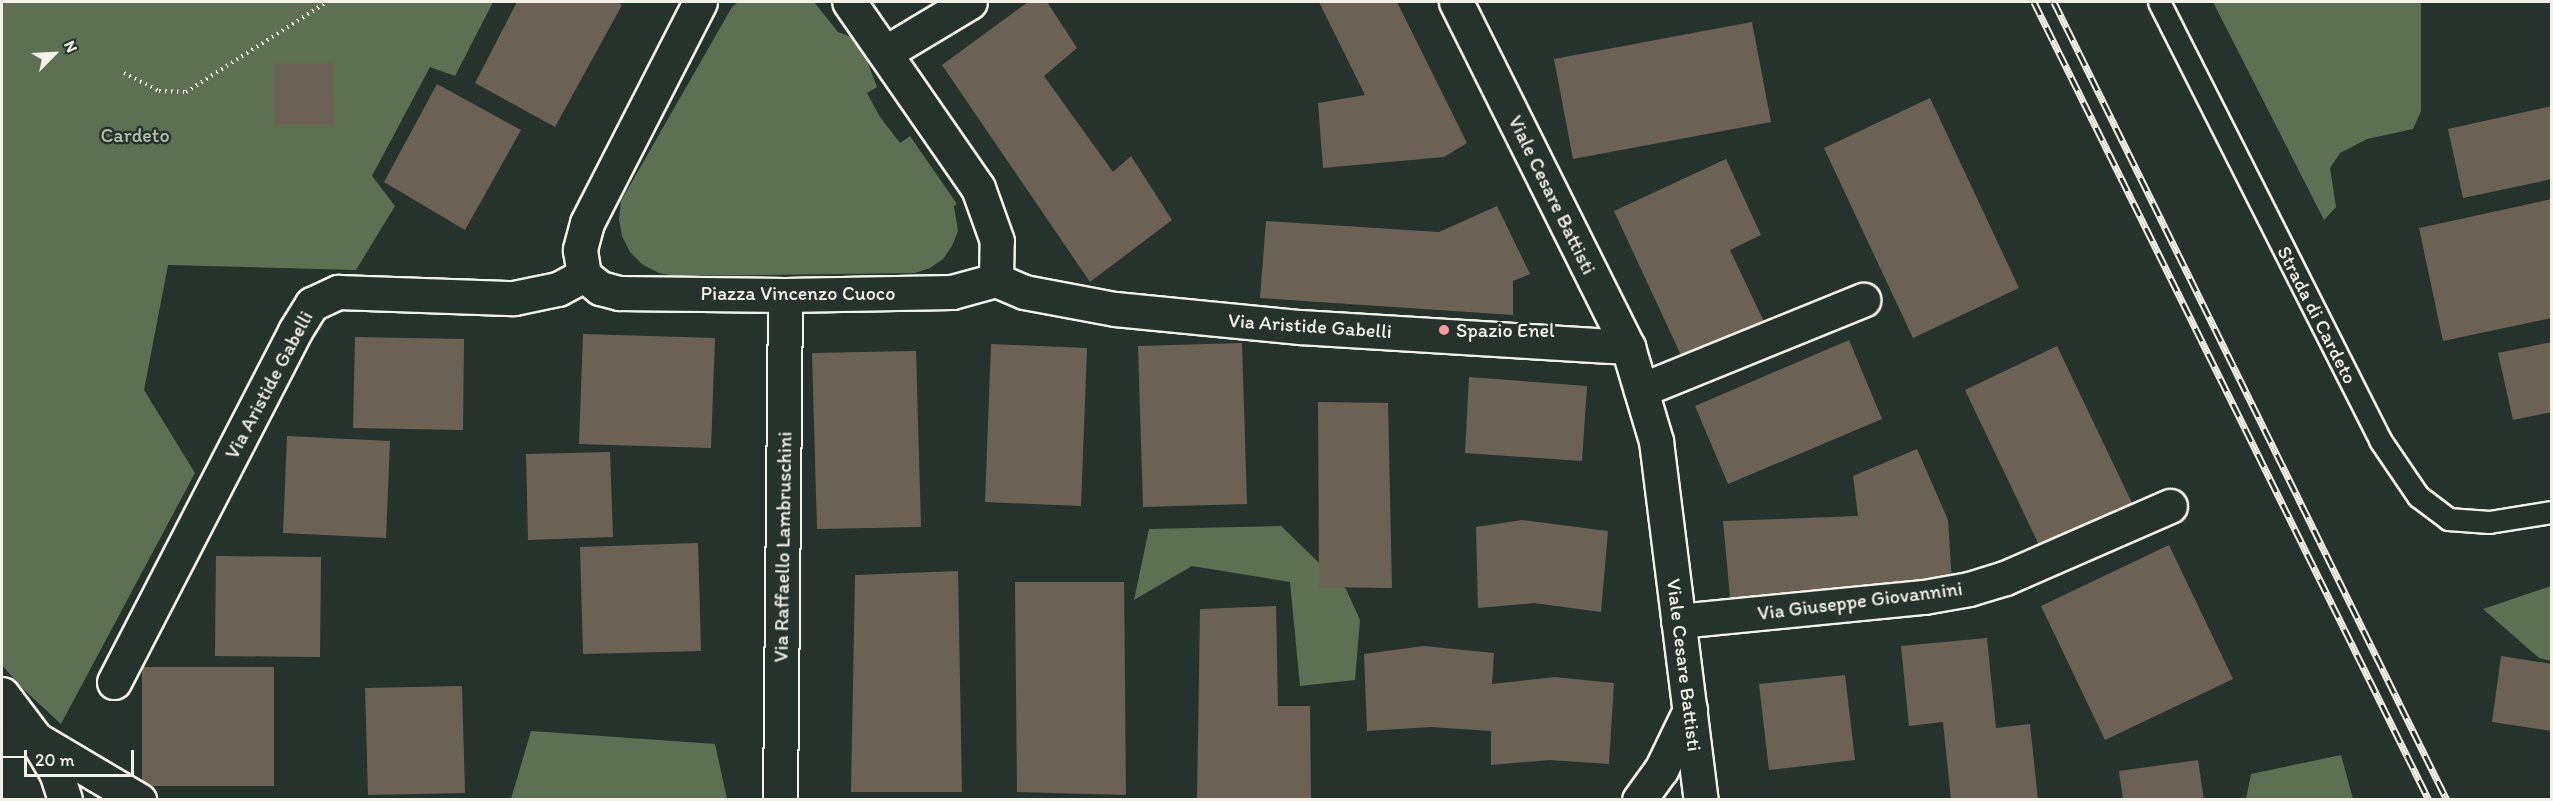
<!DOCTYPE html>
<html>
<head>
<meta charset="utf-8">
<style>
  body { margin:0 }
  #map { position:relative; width:2553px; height:801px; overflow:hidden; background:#26332d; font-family:Itim,sans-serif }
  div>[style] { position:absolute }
  .green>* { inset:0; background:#5d7053 }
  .building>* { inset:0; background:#6b6255 }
  .path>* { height:4px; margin-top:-2px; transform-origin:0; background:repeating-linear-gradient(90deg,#f4f1e8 0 1.5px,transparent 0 6px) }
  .roads { filter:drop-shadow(2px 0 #f4f1e8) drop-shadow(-2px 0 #f4f1e8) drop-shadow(0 2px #f4f1e8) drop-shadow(0 -2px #f4f1e8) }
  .lane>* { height:21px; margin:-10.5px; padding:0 10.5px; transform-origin:10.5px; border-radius:10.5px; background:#26332d }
  .street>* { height:33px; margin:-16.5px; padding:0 16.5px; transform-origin:16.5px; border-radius:16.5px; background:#26332d }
  .rail>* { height:7px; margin-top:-3.5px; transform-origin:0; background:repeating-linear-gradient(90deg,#26332d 0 14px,#f4f1e8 0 28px); box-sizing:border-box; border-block:2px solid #f4f1e8 }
  .dots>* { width:16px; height:16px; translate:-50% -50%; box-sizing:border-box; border:3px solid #26332d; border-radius:50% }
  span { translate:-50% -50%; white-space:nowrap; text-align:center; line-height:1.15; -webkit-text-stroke:5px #26332d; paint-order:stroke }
  .park-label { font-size:20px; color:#b8bdac }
  .street-label { font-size:20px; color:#f4f1e8 }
  .poi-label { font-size:20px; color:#f4f1e8 }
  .left { translate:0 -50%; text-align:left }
  .frame { position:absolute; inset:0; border:3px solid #f4f1e8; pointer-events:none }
  .north { position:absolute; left:24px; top:24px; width:60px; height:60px; -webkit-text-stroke:4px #26332d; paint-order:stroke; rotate:66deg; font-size:16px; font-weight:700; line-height:24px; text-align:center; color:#f4f1e8 }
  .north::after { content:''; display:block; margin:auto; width:21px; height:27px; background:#f4f1e8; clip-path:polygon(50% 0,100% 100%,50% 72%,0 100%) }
  .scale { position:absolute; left:24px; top:750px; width:110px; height:27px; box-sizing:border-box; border:3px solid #f4f1e8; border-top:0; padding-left:8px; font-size:18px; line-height:21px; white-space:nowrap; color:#f4f1e8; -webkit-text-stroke:4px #26332d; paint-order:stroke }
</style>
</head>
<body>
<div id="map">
  <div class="green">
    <div style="clip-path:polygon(2px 2px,493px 2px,455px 76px,430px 67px,372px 176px,395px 206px,356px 270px,168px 265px,144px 390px,195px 473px,61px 724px,19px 685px,2px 665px)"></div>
    <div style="clip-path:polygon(738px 2px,814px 2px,838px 32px,859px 40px,877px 87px,867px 93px,880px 117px,900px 143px,910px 136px,957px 204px,954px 206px,958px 231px,952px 246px,943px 259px,930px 268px,915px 273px,676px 276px,659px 273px,643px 265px,630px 252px,622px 236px,619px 219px,621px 201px,732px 7px)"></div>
    <div style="clip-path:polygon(2213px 2px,2421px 2px,2421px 111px,2413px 129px,2367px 139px,2340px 153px,2330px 168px,2336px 207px,2324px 220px)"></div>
    <div style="clip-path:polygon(1281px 526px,1346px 589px,1360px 620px,1355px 680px,1300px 686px,1290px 582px,1192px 566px,1134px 600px,1149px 529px)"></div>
    <div style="clip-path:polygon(2551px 586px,2552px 586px,2551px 661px,2539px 658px,2483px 609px)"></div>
    <div style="clip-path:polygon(531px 731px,715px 744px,727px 799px,511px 799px)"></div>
    <div style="clip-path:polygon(2341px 755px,2353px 799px,2246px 799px,2251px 774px)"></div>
  </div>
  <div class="building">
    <div style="clip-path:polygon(517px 2px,616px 2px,622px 5px,555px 127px,475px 83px)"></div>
    <div style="clip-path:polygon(1028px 2px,1047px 2px,1077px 48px,1044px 76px,1113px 172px,1131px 156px,1172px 220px,1090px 282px,942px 65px)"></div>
    <div style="clip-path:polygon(1319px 2px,1397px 2px,1467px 143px,1444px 157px,1323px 168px,1318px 103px,1365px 95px)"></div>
    <div style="clip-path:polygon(1752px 22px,1771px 122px,1573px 159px,1554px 59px)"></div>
    <div style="clip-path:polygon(274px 63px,333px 63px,334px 125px,274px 125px)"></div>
    <div style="clip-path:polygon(437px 84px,521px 130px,465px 230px,384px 182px)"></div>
    <div style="clip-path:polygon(1930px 98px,2019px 288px,1913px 338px,1824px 148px)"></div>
    <div style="clip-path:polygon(2552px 106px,2552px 179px,2463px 198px,2448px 129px)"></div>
    <div style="clip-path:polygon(1726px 159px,1761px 235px,1730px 250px,1767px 328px,1686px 366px,1614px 211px)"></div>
    <div style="clip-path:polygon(2552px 199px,2552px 318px,2443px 341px,2419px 228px)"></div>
    <div style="clip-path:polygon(1497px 206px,1530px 274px,1513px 281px,1513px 315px,1260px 298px,1266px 221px,1439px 232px)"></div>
    <div style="clip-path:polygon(583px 334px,715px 338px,711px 448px,579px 444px)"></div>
    <div style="clip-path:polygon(355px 337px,464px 339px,463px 430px,353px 428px)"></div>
    <div style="clip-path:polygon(1849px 340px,1882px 419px,1728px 484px,1695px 406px)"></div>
    <div style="clip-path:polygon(2552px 342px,2552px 412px,2513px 420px,2498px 353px)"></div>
    <div style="clip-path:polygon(1242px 343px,1247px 504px,1143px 507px,1138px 346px)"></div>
    <div style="clip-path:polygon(991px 344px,1087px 348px,1081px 506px,985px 502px)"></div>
    <div style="clip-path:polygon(2057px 346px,2132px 503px,2040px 547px,1965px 390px)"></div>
    <div style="clip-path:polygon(916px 351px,921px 527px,817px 529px,812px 353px)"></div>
    <div style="clip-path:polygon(1469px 377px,1587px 386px,1582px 461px,1465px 453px)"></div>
    <div style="clip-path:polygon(1318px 402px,1388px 403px,1392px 588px,1319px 587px)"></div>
    <div style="clip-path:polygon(287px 436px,390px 441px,386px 538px,283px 533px)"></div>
    <div style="clip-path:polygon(1917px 449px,1948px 520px,1952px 583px,1731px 608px,1723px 521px,1858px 516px,1853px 476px)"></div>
    <div style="clip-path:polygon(610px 452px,613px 537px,528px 540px,526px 454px)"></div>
    <div style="clip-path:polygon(1522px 520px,1608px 531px,1601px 612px,1534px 603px,1478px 608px,1476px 527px)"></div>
    <div style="clip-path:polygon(698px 543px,701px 651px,583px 654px,580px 547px)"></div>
    <div style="clip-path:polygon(2169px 545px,2233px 679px,2105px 740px,2041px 606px)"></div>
    <div style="clip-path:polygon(216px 556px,321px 557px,320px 657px,215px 656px)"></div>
    <div style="clip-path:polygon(958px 571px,962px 792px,851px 792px,855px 575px)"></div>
    <div style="clip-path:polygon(1015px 582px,1124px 582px,1126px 795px,1017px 792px)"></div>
    <div style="clip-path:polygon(1276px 606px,1278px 706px,1310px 706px,1311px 800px,1197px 800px,1200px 609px)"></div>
    <div style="clip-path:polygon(1987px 638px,1996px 728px,2030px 724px,2038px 800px,1951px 800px,1943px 722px,1909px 726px,1901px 646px)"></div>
    <div style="clip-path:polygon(1424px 646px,1494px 653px,1492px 684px,1555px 677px,1614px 683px,1609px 764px,1549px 760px,1491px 765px,1491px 731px,1431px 727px,1367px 731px,1364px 654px)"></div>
    <div style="clip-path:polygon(2501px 656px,2552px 664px,2552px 731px,2492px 722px)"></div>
    <div style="clip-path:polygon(142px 667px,274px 667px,274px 786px,142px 786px)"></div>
    <div style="clip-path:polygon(1845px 675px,1855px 760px,1769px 770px,1759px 684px)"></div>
    <div style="clip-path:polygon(462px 686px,465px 793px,368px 795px,365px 688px)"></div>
    <div style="clip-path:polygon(2198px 760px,2204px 800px,2123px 800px,2119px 771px)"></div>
  </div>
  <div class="path">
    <div style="left:124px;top:73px;width:39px;rotate:27deg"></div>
    <div style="left:159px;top:91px;width:27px;rotate:2deg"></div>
    <div style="left:186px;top:92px;width:167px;rotate:-32.6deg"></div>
  </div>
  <div class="roads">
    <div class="lane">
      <div style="left:2159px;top:2px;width:491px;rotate:63.2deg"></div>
      <div style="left:2380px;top:440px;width:68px;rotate:55.8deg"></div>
      <div style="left:2418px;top:496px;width:38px;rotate:37deg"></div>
      <div style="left:2448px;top:519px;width:41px;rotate:4.2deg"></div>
      <div style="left:2489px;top:522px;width:64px;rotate:-9deg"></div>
    </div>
    <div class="street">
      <div style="left:700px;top:2px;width:248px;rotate:117.1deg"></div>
      <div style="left:587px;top:223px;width:28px;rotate:105deg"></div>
      <div style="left:580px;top:250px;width:25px;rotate:81deg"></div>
      <div style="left:584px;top:275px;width:21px;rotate:39deg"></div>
      <div style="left:600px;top:288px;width:20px;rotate:15deg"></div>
      <div style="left:619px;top:293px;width:166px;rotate:0.7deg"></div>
      <div style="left:785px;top:295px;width:167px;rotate:-1deg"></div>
      <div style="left:952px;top:292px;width:46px;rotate:-15.3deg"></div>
      <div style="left:996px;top:280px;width:39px;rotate:-89deg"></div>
      <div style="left:997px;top:241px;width:56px;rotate:-109.7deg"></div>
      <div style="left:978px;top:188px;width:226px;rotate:-124.7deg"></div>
      <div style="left:1456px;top:2px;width:385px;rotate:63.5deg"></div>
      <div style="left:1628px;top:347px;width:98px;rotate:73.4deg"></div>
      <div style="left:1656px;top:441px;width:362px;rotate:82.9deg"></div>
      <div style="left:885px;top:53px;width:99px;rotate:-31deg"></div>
      <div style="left:996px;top:280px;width:30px;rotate:23deg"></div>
      <div style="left:1024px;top:292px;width:93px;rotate:10.6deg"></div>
      <div style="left:1115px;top:309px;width:186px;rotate:5.6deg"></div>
      <div style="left:1300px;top:327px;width:329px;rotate:3.5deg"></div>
      <div style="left:1641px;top:390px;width:240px;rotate:-22.1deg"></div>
      <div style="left:1678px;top:621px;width:247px;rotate:-5.6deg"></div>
      <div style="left:1924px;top:597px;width:46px;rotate:-10.1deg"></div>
      <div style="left:1969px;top:589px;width:38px;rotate:-17deg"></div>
      <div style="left:2005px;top:578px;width:180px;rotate:-23.6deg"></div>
      <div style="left:114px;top:682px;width:395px;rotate:-62.7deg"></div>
      <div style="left:295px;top:331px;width:32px;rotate:-58deg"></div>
      <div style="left:312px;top:304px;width:29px;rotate:-25deg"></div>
      <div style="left:338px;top:292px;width:176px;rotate:2deg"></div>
      <div style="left:514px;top:298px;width:45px;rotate:-11.6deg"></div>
      <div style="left:558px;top:289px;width:30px;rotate:-28deg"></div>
      <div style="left:2px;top:694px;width:56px;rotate:52.9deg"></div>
      <div style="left:36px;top:739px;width:39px;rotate:59deg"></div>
      <div style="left:56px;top:772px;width:29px;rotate:72deg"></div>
      <div style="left:2px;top:739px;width:34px"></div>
      <div style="left:36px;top:739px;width:120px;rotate:30.6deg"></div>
      <div style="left:780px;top:800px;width:505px;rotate:-89.43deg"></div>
      <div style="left:1639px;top:800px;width:37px;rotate:-54deg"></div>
      <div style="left:1661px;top:770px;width:67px;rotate:-64.2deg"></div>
    </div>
  </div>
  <div class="rail">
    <div style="left:2034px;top:2px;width:890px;rotate:63.67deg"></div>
    <div style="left:2054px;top:2px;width:890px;rotate:63.78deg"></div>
  </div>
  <div class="dots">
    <div style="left:1444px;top:330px;background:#ff9aa2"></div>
  </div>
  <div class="park-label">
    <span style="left:135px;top:135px">Cardeto</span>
  </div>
  <div class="street-label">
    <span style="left:1552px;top:195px;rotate:64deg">Viale Cesare Battisti</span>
    <span style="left:798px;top:293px">Piazza Vincenzo Cuoco</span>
    <span style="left:2317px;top:315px;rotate:63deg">Strada di Cardeto</span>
    <span style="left:1310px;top:326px;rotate:4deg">Via Aristide Gabelli</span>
    <span style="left:269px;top:385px;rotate:-62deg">Via Aristide Gabelli</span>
    <span style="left:783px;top:547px;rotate:-89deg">Via Raffaello Lambruschini</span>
    <span style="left:1860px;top:601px;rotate:-7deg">Via Giuseppe Giovannini</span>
    <span style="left:1684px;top:665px;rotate:83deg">Viale Cesare Battisti</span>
  </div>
  <div class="poi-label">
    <span class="left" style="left:1456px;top:330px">Spazio Enel</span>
  </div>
  <div class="frame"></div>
  <div class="north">N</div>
  <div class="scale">20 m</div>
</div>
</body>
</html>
